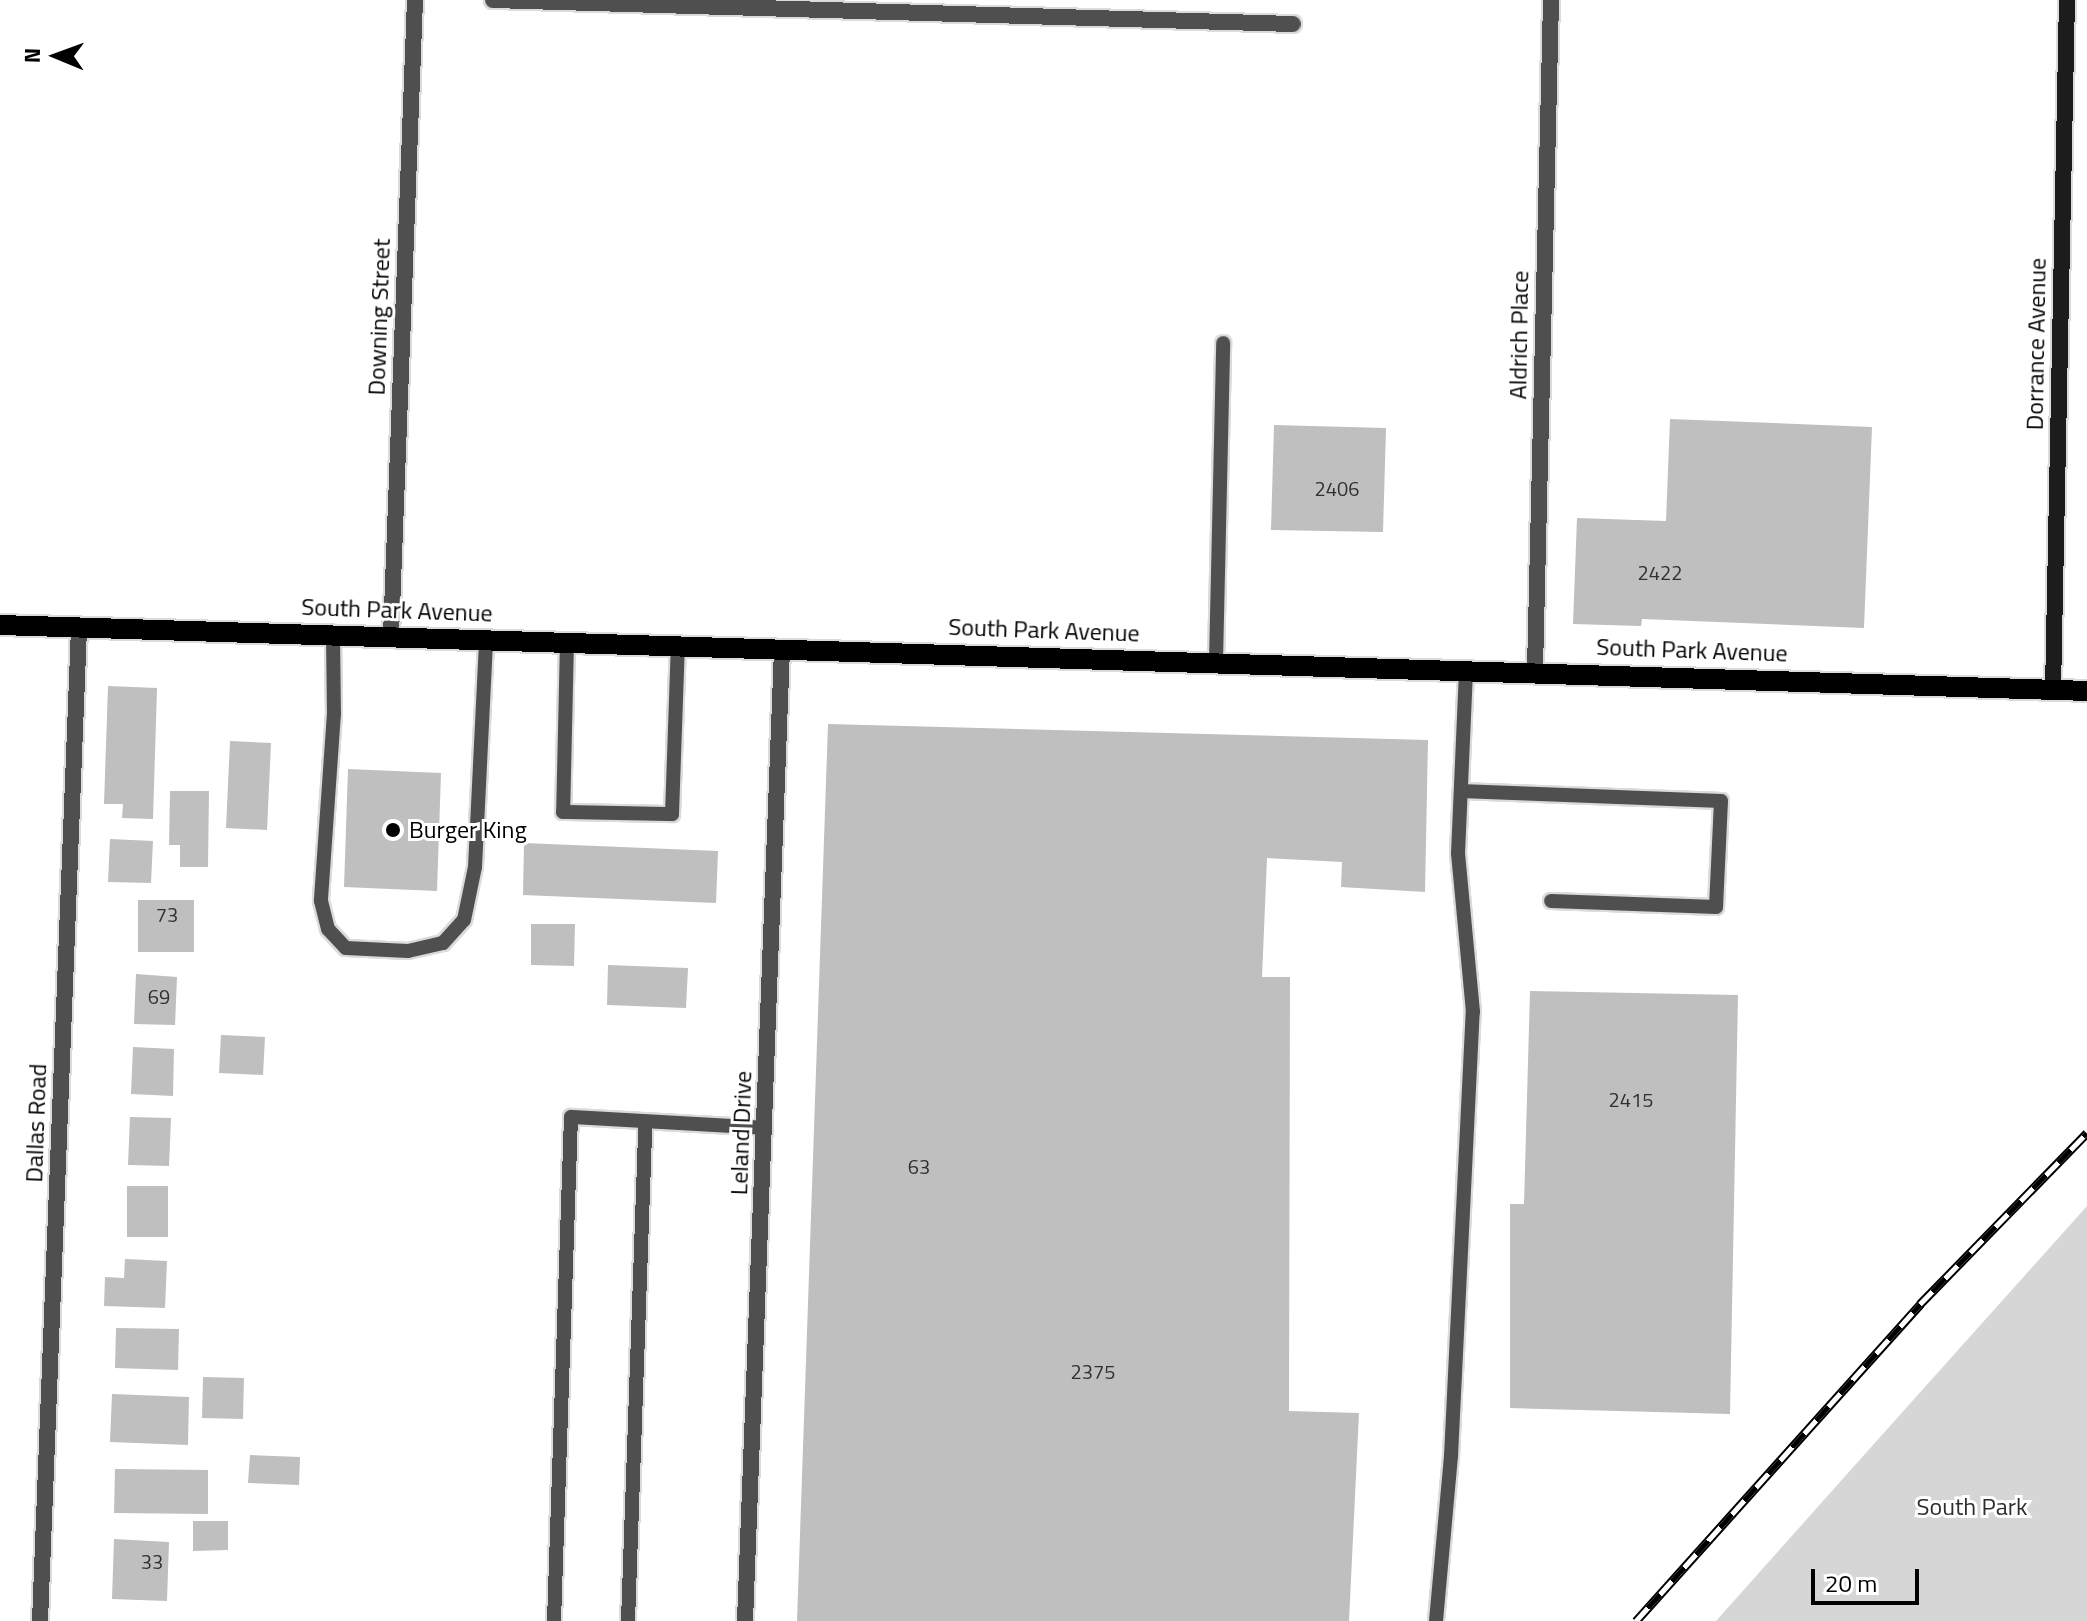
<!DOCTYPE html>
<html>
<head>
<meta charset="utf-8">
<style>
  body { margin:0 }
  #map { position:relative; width:2087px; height:1621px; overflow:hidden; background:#fff; font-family:"Titillium Web",sans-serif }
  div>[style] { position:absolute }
  .green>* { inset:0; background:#d6d6d6 }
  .building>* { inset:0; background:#bfbfbf }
  .roads { filter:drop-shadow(2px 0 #dbdbdb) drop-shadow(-2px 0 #dbdbdb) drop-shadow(0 2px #dbdbdb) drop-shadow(0 -2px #dbdbdb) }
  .lane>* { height:14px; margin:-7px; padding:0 7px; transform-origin:7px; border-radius:7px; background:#4f4f4f }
  .street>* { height:16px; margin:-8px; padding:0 8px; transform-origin:8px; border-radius:8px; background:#4f4f4f }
  .secondary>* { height:16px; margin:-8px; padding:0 8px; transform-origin:8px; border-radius:8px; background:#1c1c1c }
  .primary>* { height:20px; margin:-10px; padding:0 10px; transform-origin:10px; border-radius:10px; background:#000 }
  .rail>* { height:9px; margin-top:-4.5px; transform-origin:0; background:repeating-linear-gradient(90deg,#fff 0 18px,#000 0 36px); box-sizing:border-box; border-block:2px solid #000 }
  .dots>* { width:22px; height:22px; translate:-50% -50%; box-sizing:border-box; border:4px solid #fff; border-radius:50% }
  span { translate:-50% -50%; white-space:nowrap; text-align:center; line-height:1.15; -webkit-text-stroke:6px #fff; paint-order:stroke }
  .number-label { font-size:20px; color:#303030 }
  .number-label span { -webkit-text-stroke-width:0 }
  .street-label { font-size:24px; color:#000 }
  .poi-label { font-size:24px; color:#000 }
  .left { translate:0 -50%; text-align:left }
  .park-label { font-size:24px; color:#2d2d2d }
  .north { position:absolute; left:16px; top:16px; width:80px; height:80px; -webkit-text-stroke:6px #fff; paint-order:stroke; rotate:271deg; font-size:22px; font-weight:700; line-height:32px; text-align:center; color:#000 }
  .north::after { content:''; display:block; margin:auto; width:28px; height:36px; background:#000; clip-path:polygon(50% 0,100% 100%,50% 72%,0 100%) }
  .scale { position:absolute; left:1811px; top:1569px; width:108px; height:36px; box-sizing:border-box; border:4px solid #000; border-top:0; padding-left:10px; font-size:24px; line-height:28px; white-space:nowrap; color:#000; -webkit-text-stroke:6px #fff; paint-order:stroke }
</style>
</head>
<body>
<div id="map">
  <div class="green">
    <div style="clip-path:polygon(2087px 1206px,2087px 1621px,1716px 1621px,1864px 1455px)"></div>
  </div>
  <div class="building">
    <div style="clip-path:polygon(1670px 419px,1872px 427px,1864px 628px,1642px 619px,1641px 626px,1573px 624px,1577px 518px,1666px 521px)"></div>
    <div style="clip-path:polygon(1274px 425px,1386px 428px,1383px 532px,1271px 530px)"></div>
    <div style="clip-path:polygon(108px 686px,157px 688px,153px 819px,122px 818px,123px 804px,104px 804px)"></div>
    <div style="clip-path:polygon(828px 724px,1428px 740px,1425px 892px,1341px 887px,1342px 862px,1267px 858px,1262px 977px,1290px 977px,1289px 1411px,1359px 1413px,1349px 1621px,797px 1621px)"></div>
    <div style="clip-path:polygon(230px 741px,271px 743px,267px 830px,226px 828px)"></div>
    <div style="clip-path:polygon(348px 769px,441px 773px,437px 891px,344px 887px)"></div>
    <div style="clip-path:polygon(170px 791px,209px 791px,208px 867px,180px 867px,180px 845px,169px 845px)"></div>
    <div style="clip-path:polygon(110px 839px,153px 841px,151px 883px,108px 882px)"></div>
    <div style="clip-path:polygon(524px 843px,718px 851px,716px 903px,523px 895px)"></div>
    <div style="clip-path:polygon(138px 900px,194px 900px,194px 952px,138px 952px)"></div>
    <div style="clip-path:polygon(531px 924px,575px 924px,574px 966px,531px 965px)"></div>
    <div style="clip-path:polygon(608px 965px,688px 968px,686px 1008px,607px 1005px)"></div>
    <div style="clip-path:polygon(136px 974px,177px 977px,175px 1025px,134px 1024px)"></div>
    <div style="clip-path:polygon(1530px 991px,1738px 995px,1730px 1414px,1510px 1408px,1510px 1204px,1524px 1204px)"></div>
    <div style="clip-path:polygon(221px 1035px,265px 1037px,263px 1075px,219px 1073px)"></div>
    <div style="clip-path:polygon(133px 1047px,174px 1049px,173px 1096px,131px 1094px)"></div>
    <div style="clip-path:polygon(130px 1117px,171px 1118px,169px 1166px,128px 1165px)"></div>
    <div style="clip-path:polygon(127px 1186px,168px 1186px,168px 1237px,127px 1237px)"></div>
    <div style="clip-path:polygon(125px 1259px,167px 1261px,165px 1308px,104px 1306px,105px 1277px,124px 1278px)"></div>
    <div style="clip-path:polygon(116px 1328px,179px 1329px,178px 1370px,115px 1368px)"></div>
    <div style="clip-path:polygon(203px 1377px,244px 1378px,243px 1419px,202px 1418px)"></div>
    <div style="clip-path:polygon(112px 1394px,189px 1397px,188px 1445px,110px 1442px)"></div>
    <div style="clip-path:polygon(250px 1455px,300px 1457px,299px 1485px,248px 1483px)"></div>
    <div style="clip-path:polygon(115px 1469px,208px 1470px,208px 1514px,114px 1513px)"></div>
    <div style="clip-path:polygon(193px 1521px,228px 1521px,228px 1550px,193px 1551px)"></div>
    <div style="clip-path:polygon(114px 1539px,169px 1542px,167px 1601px,112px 1599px)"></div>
  </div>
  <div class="roads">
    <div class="lane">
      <div style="left:333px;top:635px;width:78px;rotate:89.3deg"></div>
      <div style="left:334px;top:713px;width:188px;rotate:94deg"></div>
      <div style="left:321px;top:901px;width:29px;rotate:76deg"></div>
      <div style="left:328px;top:929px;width:26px;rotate:47deg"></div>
      <div style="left:346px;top:948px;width:62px;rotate:2.8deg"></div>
      <div style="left:408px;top:951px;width:36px;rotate:-13deg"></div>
      <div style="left:443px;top:943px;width:31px;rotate:-48deg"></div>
      <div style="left:464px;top:920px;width:54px;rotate:-78.3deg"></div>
      <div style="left:475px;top:867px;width:228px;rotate:-87.2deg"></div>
      <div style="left:567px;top:642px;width:170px;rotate:91.3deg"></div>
      <div style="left:563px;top:812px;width:109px;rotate:1.1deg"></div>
      <div style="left:672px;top:814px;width:170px;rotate:-88deg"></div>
      <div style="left:1216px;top:661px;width:318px;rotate:-88.7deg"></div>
      <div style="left:1461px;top:791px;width:260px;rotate:2.2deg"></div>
      <div style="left:1721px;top:801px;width:106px;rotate:92.7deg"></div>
      <div style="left:1716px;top:907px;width:165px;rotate:-177.9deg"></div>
      <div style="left:554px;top:1621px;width:504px;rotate:-88.07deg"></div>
      <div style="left:571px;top:1117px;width:194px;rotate:3.2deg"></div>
      <div style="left:628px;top:1621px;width:499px;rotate:-88deg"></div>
      <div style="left:1436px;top:1621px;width:166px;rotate:-84.8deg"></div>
      <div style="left:1451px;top:1456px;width:445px;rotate:-87.2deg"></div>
      <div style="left:1473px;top:1012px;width:159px;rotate:-95.4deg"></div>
      <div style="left:1458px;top:854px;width:186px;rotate:-87.5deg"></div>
    </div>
    <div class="street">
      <div style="left:493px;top:0;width:800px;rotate:1.72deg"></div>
      <div style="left:391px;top:636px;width:636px;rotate:-87.84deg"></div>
      <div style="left:1535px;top:670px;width:670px;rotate:-88.63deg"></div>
      <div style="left:40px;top:1621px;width:995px;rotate:-87.75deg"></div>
      <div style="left:745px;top:1621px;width:974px;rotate:-87.82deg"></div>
    </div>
    <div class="secondary">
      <div style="left:2053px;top:690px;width:690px;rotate:-88.84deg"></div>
    </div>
    <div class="primary">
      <div style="left:0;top:625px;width:2088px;rotate:1.81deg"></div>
    </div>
  </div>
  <div class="rail">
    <div style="left:1636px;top:1621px;width:426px;rotate:-48.1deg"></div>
    <div style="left:1920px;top:1304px;width:239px;rotate:-45.7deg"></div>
  </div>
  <div class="dots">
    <div style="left:393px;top:830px;background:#000"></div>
  </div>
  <div class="number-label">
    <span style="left:1337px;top:488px">2406</span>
    <span style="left:1660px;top:572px">2422</span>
    <span style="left:167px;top:914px">73</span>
    <span style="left:159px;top:996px">69</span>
    <span style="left:1631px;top:1099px">2415</span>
    <span style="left:919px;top:1166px">63</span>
    <span style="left:1093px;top:1371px">2375</span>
    <span style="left:152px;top:1561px">33</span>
  </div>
  <div class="street-label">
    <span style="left:379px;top:317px;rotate:-88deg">Downing Street</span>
    <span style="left:1519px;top:335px;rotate:-89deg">Aldrich Place</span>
    <span style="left:2036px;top:344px;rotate:-89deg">Dorrance Avenue</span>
    <span style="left:397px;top:610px;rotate:2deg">South Park Avenue</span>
    <span style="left:1044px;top:630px;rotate:2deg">South Park Avenue</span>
    <span style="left:1692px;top:650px;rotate:2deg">South Park Avenue</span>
    <span style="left:36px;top:1123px;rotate:-88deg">Dallas Road</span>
    <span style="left:741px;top:1133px;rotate:-88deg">Leland Drive</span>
  </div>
  <div class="poi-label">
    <span class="left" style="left:409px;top:830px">Burger King</span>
  </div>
  <div class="park-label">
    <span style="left:1972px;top:1507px">South Park</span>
  </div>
  <div class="north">N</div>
  <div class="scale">20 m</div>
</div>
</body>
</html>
